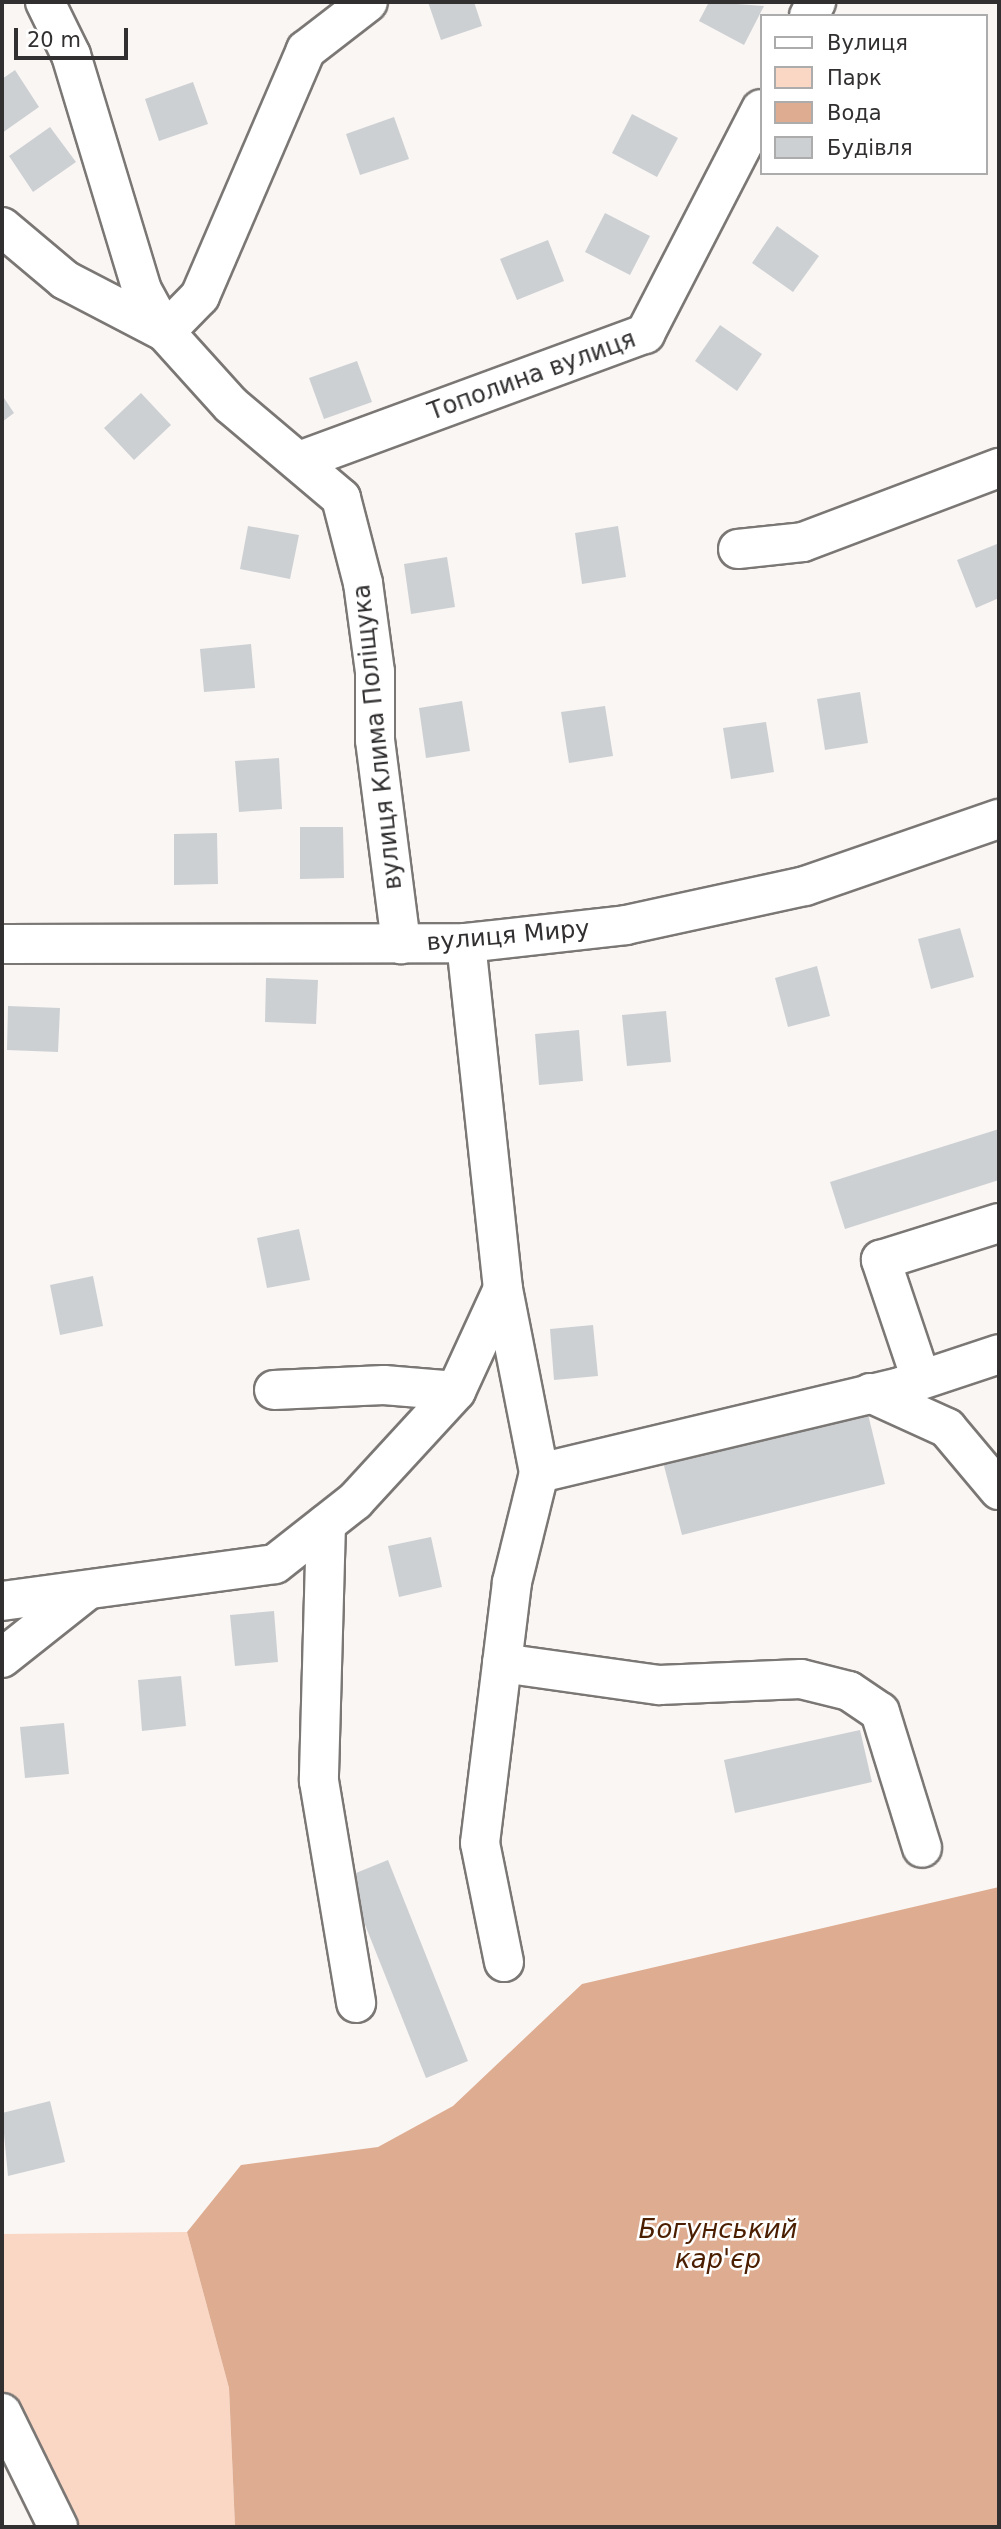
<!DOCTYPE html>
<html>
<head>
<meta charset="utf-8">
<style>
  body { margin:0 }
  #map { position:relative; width:1001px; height:2529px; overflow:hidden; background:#faf6f4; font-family:"DejaVu Sans",sans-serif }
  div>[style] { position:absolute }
  .green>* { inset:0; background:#fad7c4 }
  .water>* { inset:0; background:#dead91 }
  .building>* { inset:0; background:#cdd0d3 }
  .roads { filter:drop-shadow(2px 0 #7a7775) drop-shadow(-2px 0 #7a7775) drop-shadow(0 2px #7a7775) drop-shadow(0 -2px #7a7775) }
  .minor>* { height:38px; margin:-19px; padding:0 19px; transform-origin:19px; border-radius:19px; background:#fff }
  span { translate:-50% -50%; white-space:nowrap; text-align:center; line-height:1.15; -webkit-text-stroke:5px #fff; paint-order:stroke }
  .street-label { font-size:24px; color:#312f2f }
  .water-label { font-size:26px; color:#4b1e00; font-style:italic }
  .frame { position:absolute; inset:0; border:4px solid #312f2f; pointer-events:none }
  .legend { position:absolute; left:760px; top:14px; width:228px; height:161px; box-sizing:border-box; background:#fff; border:2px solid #adacac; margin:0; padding:9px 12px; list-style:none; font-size:21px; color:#312f2f }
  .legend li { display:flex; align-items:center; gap:14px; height:35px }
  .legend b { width:35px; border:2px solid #adacac }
  .scale { position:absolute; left:14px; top:28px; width:114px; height:32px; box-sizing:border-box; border:4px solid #312f2f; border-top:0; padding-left:9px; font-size:21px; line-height:24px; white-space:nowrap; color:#312f2f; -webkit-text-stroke:5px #fff; paint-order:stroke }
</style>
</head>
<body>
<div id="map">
  <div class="green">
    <div style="clip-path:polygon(187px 2232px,229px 2388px,235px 2527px,58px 2527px,2px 2413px,2px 2234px)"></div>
  </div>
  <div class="water">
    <div style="clip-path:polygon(999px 1887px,999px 2527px,235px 2527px,229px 2388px,187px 2232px,241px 2165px,378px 2147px,453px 2106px,582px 1984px)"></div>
  </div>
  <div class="building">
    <div style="clip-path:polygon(428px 2px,474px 2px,482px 26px,441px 40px)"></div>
    <div style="clip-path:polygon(709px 2px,764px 6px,744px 45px,699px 21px)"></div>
    <div style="clip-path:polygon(15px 70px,39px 107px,2px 133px,2px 79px)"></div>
    <div style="clip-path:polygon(193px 82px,208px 124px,159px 141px,145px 99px)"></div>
    <div style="clip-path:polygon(632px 114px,678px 138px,657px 177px,612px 153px)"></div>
    <div style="clip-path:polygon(394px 117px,409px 159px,360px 175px,346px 134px)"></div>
    <div style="clip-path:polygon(50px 127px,76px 162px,33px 192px,9px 156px)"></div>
    <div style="clip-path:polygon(605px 213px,650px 236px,630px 275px,585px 252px)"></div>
    <div style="clip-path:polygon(777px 226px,819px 256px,793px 292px,752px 263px)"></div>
    <div style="clip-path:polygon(548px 240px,564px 281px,517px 300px,500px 259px)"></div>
    <div style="clip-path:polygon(720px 325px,762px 354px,737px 391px,695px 361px)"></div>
    <div style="clip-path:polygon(357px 361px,372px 402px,324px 419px,309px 378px)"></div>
    <div style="clip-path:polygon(141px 393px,171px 425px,134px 460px,104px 428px)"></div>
    <div style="clip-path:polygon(2px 395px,14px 413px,2px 422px)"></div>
    <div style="clip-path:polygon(248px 526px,299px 535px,290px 579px,240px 569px)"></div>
    <div style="clip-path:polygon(618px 526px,626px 577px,582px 584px,575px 533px)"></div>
    <div style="clip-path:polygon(997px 544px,999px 598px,976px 608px,957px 560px)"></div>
    <div style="clip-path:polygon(447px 557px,455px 607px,411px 614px,404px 564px)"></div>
    <div style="clip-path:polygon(251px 644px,255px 688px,204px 692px,200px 649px)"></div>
    <div style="clip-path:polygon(860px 692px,868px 743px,825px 750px,817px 699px)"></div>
    <div style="clip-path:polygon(462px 701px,470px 751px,426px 758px,419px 708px)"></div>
    <div style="clip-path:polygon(605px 706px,613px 756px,569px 763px,561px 712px)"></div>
    <div style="clip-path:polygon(766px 722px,774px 772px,731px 779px,723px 728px)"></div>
    <div style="clip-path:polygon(279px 758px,282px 809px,239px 812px,235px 761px)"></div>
    <div style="clip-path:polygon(300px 827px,343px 827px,344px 878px,300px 879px)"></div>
    <div style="clip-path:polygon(217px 833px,218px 884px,174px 885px,174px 834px)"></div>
    <div style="clip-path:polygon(960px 928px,974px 977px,931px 989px,918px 939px)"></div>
    <div style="clip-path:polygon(817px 966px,830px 1016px,788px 1027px,775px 978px)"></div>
    <div style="clip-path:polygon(266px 978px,318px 980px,316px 1024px,265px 1022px)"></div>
    <div style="clip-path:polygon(8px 1006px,60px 1008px,58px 1052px,7px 1050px)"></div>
    <div style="clip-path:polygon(666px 1011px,671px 1062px,627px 1066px,622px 1015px)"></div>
    <div style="clip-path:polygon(579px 1030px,583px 1081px,539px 1085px,535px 1034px)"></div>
    <div style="clip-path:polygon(999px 1129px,999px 1180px,845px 1229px,830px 1182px)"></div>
    <div style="clip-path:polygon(299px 1229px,310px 1280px,267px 1288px,257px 1238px)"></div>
    <div style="clip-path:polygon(93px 1276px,103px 1326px,60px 1335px,50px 1285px)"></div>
    <div style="clip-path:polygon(593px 1325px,598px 1376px,554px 1380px,550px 1329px)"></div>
    <div style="clip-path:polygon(867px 1410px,885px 1484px,682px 1535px,663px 1462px)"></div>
    <div style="clip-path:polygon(431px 1537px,442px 1587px,399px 1597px,388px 1546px)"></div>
    <div style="clip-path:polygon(274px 1611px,278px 1662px,235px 1666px,230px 1615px)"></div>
    <div style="clip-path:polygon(181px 1676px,186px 1726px,142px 1731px,138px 1680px)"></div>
    <div style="clip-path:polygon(64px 1723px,69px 1774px,25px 1778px,20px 1727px)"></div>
    <div style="clip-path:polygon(860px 1730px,872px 1782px,735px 1813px,724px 1760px)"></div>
    <div style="clip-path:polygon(388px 1860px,468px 2061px,426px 2078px,346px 1877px)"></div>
    <div style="clip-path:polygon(50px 2101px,65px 2162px,8px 2176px,2px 2113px)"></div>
  </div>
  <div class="roads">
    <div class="minor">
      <div style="left:45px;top:2px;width:59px;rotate:63.9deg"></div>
      <div style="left:71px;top:55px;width:245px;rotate:73.2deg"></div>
      <div style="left:142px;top:290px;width:48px;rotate:61.3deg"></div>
      <div style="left:165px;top:332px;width:98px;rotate:47.9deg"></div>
      <div style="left:231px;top:405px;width:144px;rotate:40.2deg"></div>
      <div style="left:341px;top:498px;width:88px;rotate:75.5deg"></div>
      <div style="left:363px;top:583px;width:90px;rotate:82.3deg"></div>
      <div style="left:375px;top:672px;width:68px;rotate:90deg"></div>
      <div style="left:375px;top:740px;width:206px;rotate:82.7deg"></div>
      <div style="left:809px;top:16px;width:16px;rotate:-63deg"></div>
      <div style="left:2px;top:227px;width:82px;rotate:40.1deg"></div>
      <div style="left:65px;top:280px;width:113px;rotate:27.5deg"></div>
      <div style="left:165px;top:332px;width:50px;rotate:-45.8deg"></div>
      <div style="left:200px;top:296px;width:268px;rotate:-66.7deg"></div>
      <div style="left:306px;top:50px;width:78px;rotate:-37.7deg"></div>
      <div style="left:299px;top:461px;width:369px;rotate:-20.2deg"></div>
      <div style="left:645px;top:334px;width:253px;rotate:-62.7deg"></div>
      <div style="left:738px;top:549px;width:65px;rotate:-6.1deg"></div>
      <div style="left:803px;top:542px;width:210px;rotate:-20.7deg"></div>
      <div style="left:2px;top:944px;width:464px;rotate:-0.1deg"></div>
      <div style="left:466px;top:943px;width:161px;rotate:-6.4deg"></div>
      <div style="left:626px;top:925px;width:183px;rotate:-12.3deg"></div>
      <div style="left:805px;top:886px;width:205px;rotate:-19.1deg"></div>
      <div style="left:503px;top:1289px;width:187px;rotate:78.9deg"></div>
      <div style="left:539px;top:1473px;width:371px;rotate:-13.4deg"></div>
      <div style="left:900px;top:1387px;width:104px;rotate:-18.4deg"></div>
      <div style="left:921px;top:1379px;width:126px;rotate:-108.6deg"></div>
      <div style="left:881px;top:1260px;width:124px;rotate:-17.4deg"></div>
      <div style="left:274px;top:1390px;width:110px;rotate:-2.6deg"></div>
      <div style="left:384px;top:1385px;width:72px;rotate:4.8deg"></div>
      <div style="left:870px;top:1393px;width:85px;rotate:24.4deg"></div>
      <div style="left:947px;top:1428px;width:81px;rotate:50deg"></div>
      <div style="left:326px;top:1524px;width:257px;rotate:91.6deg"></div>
      <div style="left:319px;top:1781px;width:225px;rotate:80.5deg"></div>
      <div style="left:2px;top:1601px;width:275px;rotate:-7.7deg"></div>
      <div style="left:275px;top:1564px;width:102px;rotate:-38.2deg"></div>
      <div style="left:355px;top:1501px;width:149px;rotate:-47.4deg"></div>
      <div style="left:456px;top:1391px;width:112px;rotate:-65.3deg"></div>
      <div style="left:503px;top:1289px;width:348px;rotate:-96.1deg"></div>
      <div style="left:2px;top:1658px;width:106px;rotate:-38.5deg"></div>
      <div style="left:502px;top:1663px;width:159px;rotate:8deg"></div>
      <div style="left:659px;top:1685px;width:142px;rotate:-2.4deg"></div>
      <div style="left:801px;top:1679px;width:49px;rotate:14deg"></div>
      <div style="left:849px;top:1691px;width:37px;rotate:34deg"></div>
      <div style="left:880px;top:1712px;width:142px;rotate:72.8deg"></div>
      <div style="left:504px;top:1962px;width:121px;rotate:-101.4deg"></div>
      <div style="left:480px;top:1843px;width:263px;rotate:-83deg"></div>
      <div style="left:512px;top:1582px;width:112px;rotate:-76.1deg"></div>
      <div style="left:2px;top:2413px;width:127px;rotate:63.8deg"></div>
    </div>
  </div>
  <div class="street-label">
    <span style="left:532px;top:376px;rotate:-20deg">Тополина вулиця</span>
    <span style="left:378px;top:737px;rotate:-96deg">вулиця Клима Поліщука</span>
    <span style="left:508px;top:936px;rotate:-5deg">вулиця Миру</span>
  </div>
  <div class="water-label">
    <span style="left:718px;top:2245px">Богунський<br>кар'єр</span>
  </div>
  <div class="frame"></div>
  <ul class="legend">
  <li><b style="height:9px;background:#fff"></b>Вулиця</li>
  <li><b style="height:19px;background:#fad7c4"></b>Парк</li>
  <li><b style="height:19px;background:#dead91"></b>Вода</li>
  <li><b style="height:19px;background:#cdd0d3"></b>Будівля</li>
  </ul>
  <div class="scale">20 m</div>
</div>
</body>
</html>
